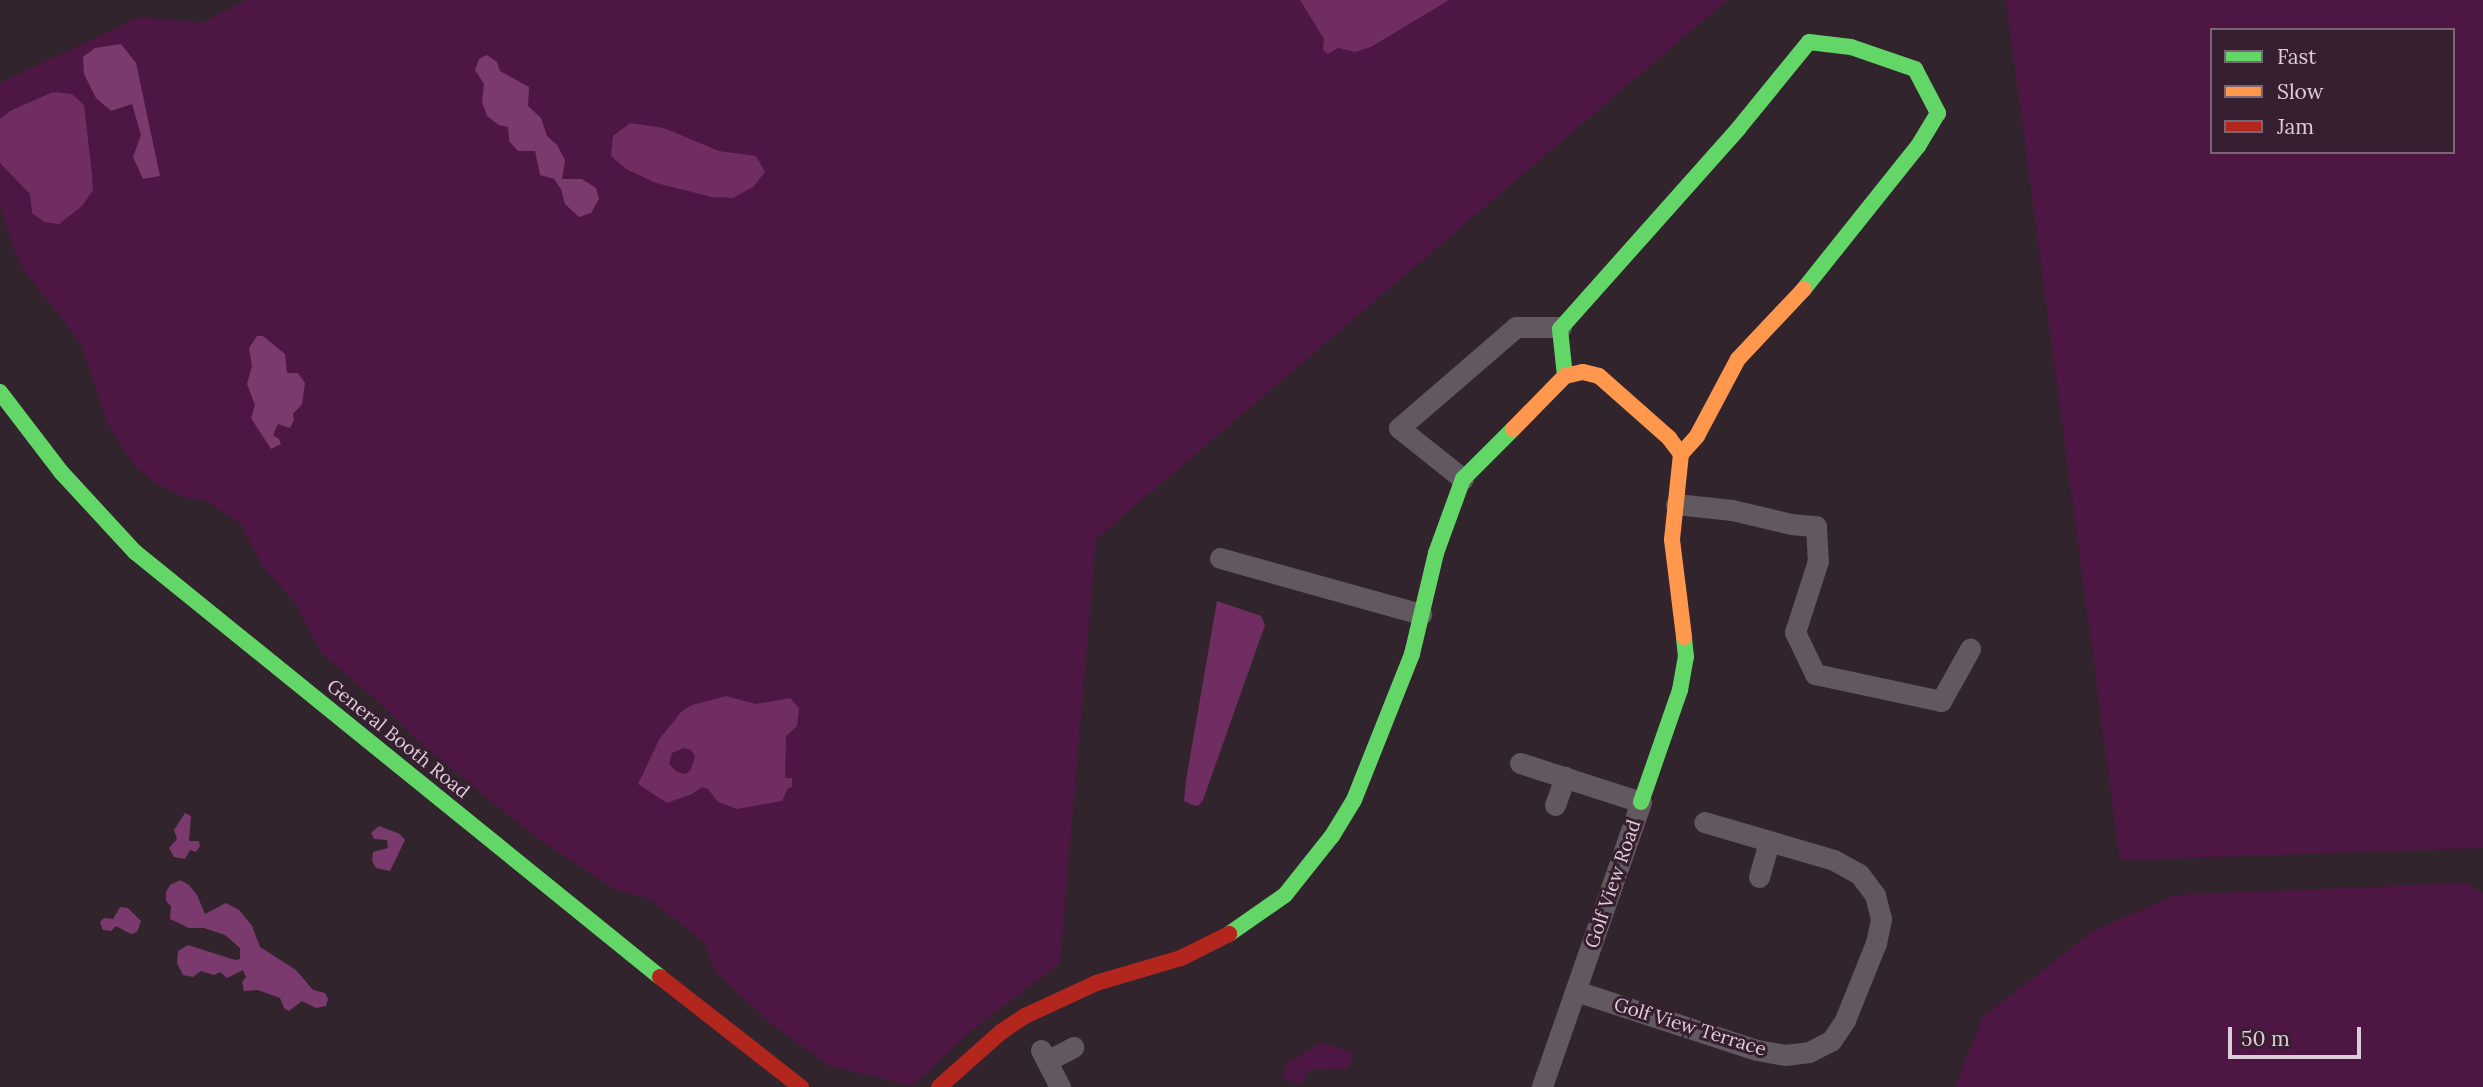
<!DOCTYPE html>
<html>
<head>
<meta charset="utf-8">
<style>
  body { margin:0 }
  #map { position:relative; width:2483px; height:1087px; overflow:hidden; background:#31242d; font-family:Lora,serif }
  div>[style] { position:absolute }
  .green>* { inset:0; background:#4e1643 }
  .forest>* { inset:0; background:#7b3a6d }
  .water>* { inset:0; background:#702d62 }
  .street>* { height:21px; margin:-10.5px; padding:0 10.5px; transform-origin:10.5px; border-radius:10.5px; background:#62585f }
  .fast>* { height:16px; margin:-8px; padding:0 8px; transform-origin:8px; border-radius:8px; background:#63d668 }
  .slow>* { height:16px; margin:-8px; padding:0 8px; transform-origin:8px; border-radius:8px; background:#ff974d }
  .jam>* { height:16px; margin:-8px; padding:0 8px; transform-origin:8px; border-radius:8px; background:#b3261e }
  span { translate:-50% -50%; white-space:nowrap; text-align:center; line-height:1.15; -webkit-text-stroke:6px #361f30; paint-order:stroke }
  .street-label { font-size:19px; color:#ddcdd8 }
  .legend { position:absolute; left:2210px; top:28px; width:245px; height:126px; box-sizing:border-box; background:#361f30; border:2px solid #796573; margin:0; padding:9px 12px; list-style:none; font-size:21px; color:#ddcdd8 }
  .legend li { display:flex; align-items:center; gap:14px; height:35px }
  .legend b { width:35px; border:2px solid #796573 }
  .scale { position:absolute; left:2228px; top:1027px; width:133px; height:32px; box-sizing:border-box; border:4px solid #ddcdd8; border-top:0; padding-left:9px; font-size:21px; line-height:24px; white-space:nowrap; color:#ddcdd8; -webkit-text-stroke:5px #361f30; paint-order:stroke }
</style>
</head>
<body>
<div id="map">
  <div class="green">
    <div style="clip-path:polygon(246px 0,1727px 0,1096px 539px,1060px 963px,971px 1031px,912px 1086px,828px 1065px,769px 1022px,716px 972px,704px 942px,650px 899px,614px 889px,533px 835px,417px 740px,380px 703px,322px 654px,293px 600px,263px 567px,241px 524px,205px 500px,183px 497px,152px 481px,134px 465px,120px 443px,107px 422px,80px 342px,24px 270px,14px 250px,0 207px,0 83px,139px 17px,202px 23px)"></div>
    <div style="clip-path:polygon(evenodd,2006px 0,2483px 0,2483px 848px,2120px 860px,2006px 0,2212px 30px,2453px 30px,2453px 152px,2212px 152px,2212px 30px)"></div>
    <div style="clip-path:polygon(2465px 883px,2483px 893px,2483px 1087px,1955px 1087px,1983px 1017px,2093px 931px,2176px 895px)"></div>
    <div style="clip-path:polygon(1321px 1042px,1353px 1053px,1348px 1069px,1309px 1070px,1301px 1084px,1283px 1079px,1286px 1064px)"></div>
  </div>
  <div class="forest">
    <div style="clip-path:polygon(121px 44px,136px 63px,160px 176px,143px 179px,133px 157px,141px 135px,132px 104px,111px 111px,96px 98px,84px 74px,83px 57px,95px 48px)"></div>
    <div style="clip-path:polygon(487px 55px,497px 62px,500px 71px,529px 87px,528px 106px,541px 118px,547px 136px,557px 145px,565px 160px,562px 179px,582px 179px,596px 188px,599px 199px,591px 213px,579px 217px,565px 204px,561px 189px,554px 179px,540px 175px,535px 151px,518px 151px,509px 141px,508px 127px,499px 125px,487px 116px,482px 102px,484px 84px,475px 70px,479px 59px)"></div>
    <div style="clip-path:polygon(257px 336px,263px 336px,285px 354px,287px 373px,298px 373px,305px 383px,302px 404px,293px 414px,294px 420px,290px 428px,278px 424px,273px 435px,279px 439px,281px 444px,271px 449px,251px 418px,255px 405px,247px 384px,252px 366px,249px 348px)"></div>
    <div style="clip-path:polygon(185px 813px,191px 816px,189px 841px,199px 841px,200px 846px,196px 852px,190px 850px,185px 859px,174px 857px,169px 848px,177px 839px,174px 830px)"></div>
    <div style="clip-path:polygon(379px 826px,400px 834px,405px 840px,390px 871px,376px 868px,372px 861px,373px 852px,388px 848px,387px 840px,374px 839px,371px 833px)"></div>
    <div style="clip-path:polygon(180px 880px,189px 885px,197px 895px,205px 914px,226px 903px,239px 910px,252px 926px,260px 947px,296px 970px,313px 990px,325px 993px,328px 999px,326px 1006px,316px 1008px,302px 1001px,289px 1011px,284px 1008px,280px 998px,258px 990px,244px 991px,242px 982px,246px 977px,243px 970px,227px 978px,220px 972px,214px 975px,201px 971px,193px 977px,183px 975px,177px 963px,178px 951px,188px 945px,235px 960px,240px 959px,240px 948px,225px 935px,204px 928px,189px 928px,170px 919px,171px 906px,166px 901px,166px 892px,170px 885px)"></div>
    <div style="clip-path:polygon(120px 907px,128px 908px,141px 921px,137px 932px,131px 934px,116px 926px,111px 931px,103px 930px,100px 922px,104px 918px,113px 919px)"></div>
  </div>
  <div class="water">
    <div style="clip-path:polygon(1300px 0,1449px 0,1371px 47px,1355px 52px,1338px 48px,1328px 54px,1323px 50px,1324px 39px)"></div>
    <div style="clip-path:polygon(53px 92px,72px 94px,84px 105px,92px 174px,93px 190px,82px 206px,59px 224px,44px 222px,32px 213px,30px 194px,0 163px,0 119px,10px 111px)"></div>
    <div style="clip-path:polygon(630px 123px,664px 128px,719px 151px,756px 156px,765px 172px,753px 187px,733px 198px,712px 197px,656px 183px,626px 169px,611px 156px,613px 136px)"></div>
    <div style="clip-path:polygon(1217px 601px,1261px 616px,1265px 625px,1203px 800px,1198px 806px,1193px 805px,1184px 801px,1186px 780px)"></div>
    <div style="clip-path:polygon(evenodd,726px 696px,756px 704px,790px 698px,799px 708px,797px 726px,786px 736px,785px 778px,792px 778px,792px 787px,788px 788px,782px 801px,737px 809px,718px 802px,708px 789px,702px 787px,692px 794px,667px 803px,638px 784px,660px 738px,682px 711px,692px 705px,726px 696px,684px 748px,691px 750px,695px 757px,690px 771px,685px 774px,677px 772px,669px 764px,672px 753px,684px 748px)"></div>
  </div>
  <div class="street">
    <div style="left:1463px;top:479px;width:82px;rotate:-141.4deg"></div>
    <div style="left:1399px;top:428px;width:155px;rotate:-40.8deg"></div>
    <div style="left:1516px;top:327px;width:45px"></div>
    <div style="left:1676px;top:504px;width:56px;rotate:6.1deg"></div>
    <div style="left:1732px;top:510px;width:61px;rotate:13.3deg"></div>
    <div style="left:1791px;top:524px;width:25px;rotate:5deg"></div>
    <div style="left:1816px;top:526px;width:35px;rotate:87deg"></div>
    <div style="left:1818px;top:561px;width:75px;rotate:107.9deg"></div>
    <div style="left:1795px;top:632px;width:47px;rotate:64.5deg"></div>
    <div style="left:1815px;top:674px;width:129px;rotate:12.1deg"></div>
    <div style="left:1941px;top:701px;width:60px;rotate:-60.9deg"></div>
    <div style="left:1220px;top:558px;width:209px;rotate:15.6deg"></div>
    <div style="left:1520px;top:763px;width:127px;rotate:17.9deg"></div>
    <div style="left:1641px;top:802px;width:302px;rotate:109.2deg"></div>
    <div style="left:1555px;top:805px;width:30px;rotate:-70deg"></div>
    <div style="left:1759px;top:877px;width:37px;rotate:-74deg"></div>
    <div style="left:1576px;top:991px;width:190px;rotate:18.1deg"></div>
    <div style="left:1757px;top:1050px;width:28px;rotate:10deg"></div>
    <div style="left:1785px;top:1055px;width:24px;rotate:-7deg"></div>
    <div style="left:1809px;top:1052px;width:25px;rotate:-27deg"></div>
    <div style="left:1831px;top:1041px;width:25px;rotate:-56deg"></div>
    <div style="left:1845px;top:1020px;width:83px;rotate:-68.1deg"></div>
    <div style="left:1876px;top:943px;width:25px;rotate:-78deg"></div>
    <div style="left:1881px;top:919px;width:25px;rotate:-104deg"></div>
    <div style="left:1875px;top:895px;width:26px;rotate:-127deg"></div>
    <div style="left:1859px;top:874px;width:29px;rotate:-151deg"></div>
    <div style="left:1834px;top:860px;width:135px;rotate:-163.7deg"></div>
    <div style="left:1041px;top:1050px;width:42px;rotate:62.8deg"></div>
    <div style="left:1047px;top:1061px;width:30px;rotate:-28deg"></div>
  </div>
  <div class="fast">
    <div style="left:1565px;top:376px;width:47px;rotate:-96.1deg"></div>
    <div style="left:1560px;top:329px;width:268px;rotate:-48.3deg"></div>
    <div style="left:1738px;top:129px;width:112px;rotate:-50.8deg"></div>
    <div style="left:1809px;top:42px;width:42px;rotate:6.8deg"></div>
    <div style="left:1851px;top:47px;width:68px;rotate:19deg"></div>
    <div style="left:1915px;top:69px;width:50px;rotate:62.4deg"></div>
    <div style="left:1938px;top:113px;width:39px;rotate:121deg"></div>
    <div style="left:1918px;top:146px;width:183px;rotate:128.6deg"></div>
    <div style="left:0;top:392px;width:102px;rotate:52.6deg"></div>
    <div style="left:62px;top:473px;width:108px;rotate:47.3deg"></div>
    <div style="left:135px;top:552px;width:675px;rotate:38.99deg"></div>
    <div style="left:1641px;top:802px;width:119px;rotate:-70.8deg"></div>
    <div style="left:1680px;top:690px;width:34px;rotate:-80deg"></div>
    <div style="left:1686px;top:657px;width:20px;rotate:-96deg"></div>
    <div style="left:1229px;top:934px;width:68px;rotate:-34.9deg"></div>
    <div style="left:1285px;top:895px;width:75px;rotate:-51.5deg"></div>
    <div style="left:1332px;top:836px;width:42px;rotate:-58.6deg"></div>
    <div style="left:1354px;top:800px;width:157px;rotate:-68.3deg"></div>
    <div style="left:1412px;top:654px;width:104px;rotate:-76.6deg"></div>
    <div style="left:1436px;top:553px;width:79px;rotate:-70deg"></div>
    <div style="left:1463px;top:479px;width:71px;rotate:-45deg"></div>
  </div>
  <div class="slow">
    <div style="left:1513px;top:429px;width:74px;rotate:-45.5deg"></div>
    <div style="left:1565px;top:376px;width:18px;rotate:-13deg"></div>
    <div style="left:1583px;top:372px;width:16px;rotate:14deg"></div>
    <div style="left:1599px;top:376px;width:94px;rotate:41.5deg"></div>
    <div style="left:1669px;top:438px;width:20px;rotate:53deg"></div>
    <div style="left:1681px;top:454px;width:86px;rotate:96deg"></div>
    <div style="left:1672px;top:540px;width:98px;rotate:82.9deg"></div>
    <div style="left:1681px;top:454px;width:24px;rotate:-48deg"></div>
    <div style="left:1697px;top:436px;width:87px;rotate:-62deg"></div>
    <div style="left:1738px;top:359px;width:96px;rotate:-46.7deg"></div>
  </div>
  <div class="jam">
    <div style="left:660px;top:977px;width:179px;rotate:38deg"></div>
    <div style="left:939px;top:1087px;width:83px;rotate:-41.6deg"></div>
    <div style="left:1001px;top:1032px;width:29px;rotate:-34deg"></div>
    <div style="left:1025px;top:1016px;width:78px;rotate:-24.9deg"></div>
    <div style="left:1096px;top:983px;width:89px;rotate:-16.4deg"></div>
    <div style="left:1181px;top:958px;width:54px;rotate:-26.6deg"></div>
  </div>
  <div class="street-label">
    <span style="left:398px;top:739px;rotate:39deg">General Booth Road</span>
    <span style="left:1613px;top:884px;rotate:-71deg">Golf View Road</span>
    <span style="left:1690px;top:1027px;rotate:17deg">Golf View Terrace</span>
  </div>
  <ul class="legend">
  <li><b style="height:9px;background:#63d668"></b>Fast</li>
  <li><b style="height:9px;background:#ff974d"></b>Slow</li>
  <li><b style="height:9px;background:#b3261e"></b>Jam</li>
  </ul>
  <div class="scale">50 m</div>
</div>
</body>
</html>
